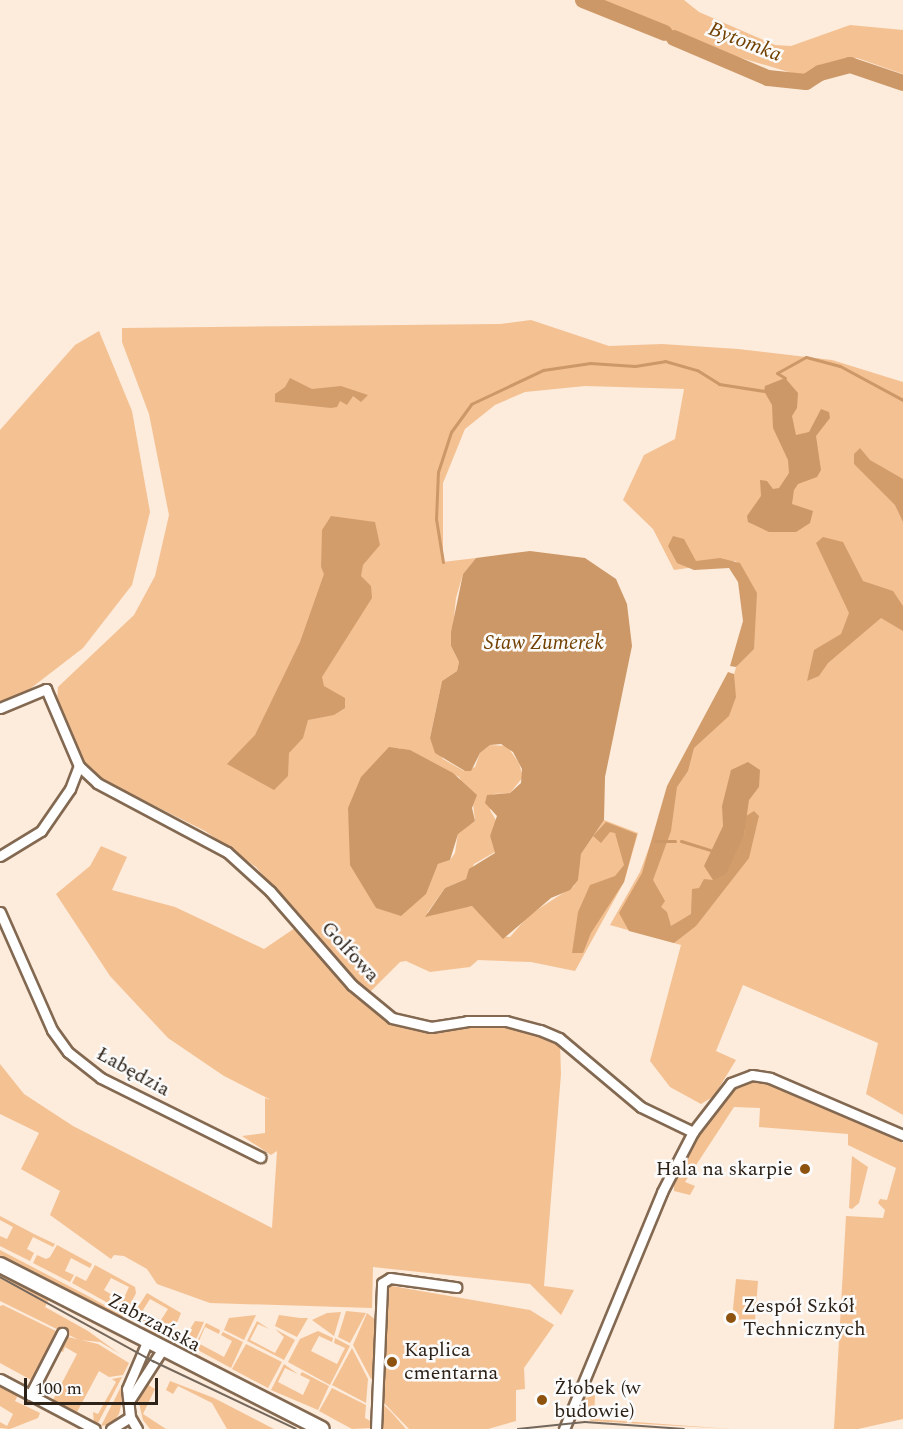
<!DOCTYPE html>
<html>
<head>
<meta charset="utf-8">
<style>
  body { margin:0 }
  #map { position:relative; width:903px; height:1429px; overflow:hidden; background:#fdebdb; font-family:Spectral,serif }
  div>[style] { position:absolute }
  .green>* { inset:0; background:#f4c193 }
  .forest>* { inset:0; background:#d29d6b }
  .water>* { inset:0; background:#cd9867 }
  .stream>* { height:3px; margin:-1.5px; padding:0 1.5px; transform-origin:1.5px; border-radius:1.5px; background:#cd9867 }
  .river>* { height:16px; margin:-8px; padding:0 8px; transform-origin:8px; border-radius:8px; background:#cd9867 }
  .roads { filter:drop-shadow(2px 0 #836951) drop-shadow(-2px 0 #836951) drop-shadow(0 2px #836951) drop-shadow(0 -2px #836951) }
  .street>* { height:9px; margin:-4.5px; padding:0 4.5px; transform-origin:4.5px; border-radius:4.5px; background:#fff }
  .secondary>* { height:14px; margin:-7px; padding:0 7px; transform-origin:7px; border-radius:7px; background:#fff }
  .tram>* { height:1.5px; margin:-0.75px; padding:0 0.75px; transform-origin:0.75px; border-radius:0.75px; background:#74675b }
  .dots>* { width:16px; height:16px; translate:-50% -50%; box-sizing:border-box; border:3px solid #fbfbfb; border-radius:50% }
  span { translate:-50% -50%; white-space:nowrap; text-align:center; line-height:1.15; -webkit-text-stroke:5px #fbfbfb; paint-order:stroke }
  .street-label { font-size:20px; color:#2d2218 }
  .poi-label { font-size:20px; color:#2d2218 }
  .right { translate:-100% -50%; text-align:right }
  .left { translate:0 -50%; text-align:left }
  .water-label { font-size:21px; color:#724000; font-style:italic }
  .scale { position:absolute; left:24px; top:1378px; width:134px; height:27px; box-sizing:border-box; border:3px solid #2d2218; border-top:0; padding-left:8px; font-size:18px; line-height:21px; white-space:nowrap; color:#2d2218; -webkit-text-stroke:4px #fbfbfb; paint-order:stroke }
</style>
</head>
<body>
<div id="map">
  <div class="green">
    <div style="clip-path:polygon(594px 0,684px 0,699px 12px,775px 45px,791px 46px,850px 25px,903px 30px,903px 74px,857px 58px,820px 65px,802px 76px,728px 54px)"></div>
    <div style="clip-path:polygon(evenodd,531px 320px,609px 346px,662px 344px,738px 349px,832px 360px,903px 382px,903px 1115px,866px 1094px,878px 1043px,743px 985px,716px 1051px,736px 1060px,714px 1096px,701px 1104px,670px 1087px,650px 1061px,681px 945px,610px 925px,640px 872px,670px 791px,696px 737px,723px 711px,749px 624px,749px 591px,736px 561px,674px 570px,653px 529px,623px 500px,644px 455px,675px 439px,684px 389px,585px 386px,525px 392px,495px 405px,465px 429px,443px 483px,443px 562px,476px 558px,463px 574px,456px 598px,451px 646px,459px 662px,457px 671px,442px 681px,430px 738px,443px 759px,464px 771px,475px 767px,480px 753px,490px 745px,507px 746px,519px 763px,523px 777px,510px 793px,493px 794px,490px 810px,497px 822px,490px 836px,495px 852px,474px 864px,466px 879px,445px 888px,427px 913px,472px 906px,494px 924px,500px 936px,510px 937px,529px 915px,574px 886px,581px 854px,604px 820px,638px 833px,624px 882px,575px 971px,531px 962px,478px 960px,470px 967px,430px 972px,406px 961px,400px 962px,368px 994px,344px 971px,256px 867px,205px 831px,99px 778px,76px 751px,57px 702px,58px 687px,134px 615px,155px 576px,169px 515px,149px 414px,122px 342px,122px 328px,500px 324px,531px 320px,399px 748px,459px 777px,473px 803px,475px 821px,458px 833px,455px 853px,450px 860px,438px 864px,426px 893px,416px 900px,376px 908px,351px 835px,348px 808px,399px 748px)"></div>
    <div style="clip-path:polygon(99px 331px,132px 411px,150px 512px,132px 585px,83px 648px,22px 695px,0 704px,0 430px,75px 345px)"></div>
    <div style="clip-path:polygon(101px 846px,127px 857px,112px 890px,175px 907px,264px 949px,295px 928px,364px 1003px,400px 1025px,422px 1032px,498px 1023px,528px 1030px,560px 1043px,561px 1074px,544px 1286px,574px 1290px,561px 1315px,530px 1284px,373px 1267px,372px 1308px,210px 1303px,157px 1284px,147px 1269px,124px 1256px,114px 1255px,111px 1259px,50px 1215px,60px 1191px,21px 1169px,39px 1133px,0 1114px,0 1064px,24px 1094px,73px 1126px,272px 1228px,277px 1151px,271px 1155px,242px 1136px,265px 1133px,265px 1098px,271px 1100px,224px 1076px,168px 1038px,110px 976px,56px 894px,90px 866px)"></div>
    <div style="clip-path:polygon(747px 1081px,771px 1085px,867px 1124px,903px 1143px,903px 1419px,858px 1429px,834px 1429px,846px 1216px,883px 1218px,885px 1210px,878px 1203px,880px 1199px,887px 1200px,896px 1168px,848px 1145px,848px 1134px,759px 1127px,760px 1108px,734px 1107px,685px 1182px,695px 1186px,690px 1195px,674px 1191px,674px 1180px,717px 1103px)"></div>
    <div style="clip-path:polygon(852px 1156px,868px 1167px,859px 1203px,852px 1209px,849px 1208px)"></div>
    <div style="clip-path:polygon(0 1216px,34px 1234px,55px 1244px,53px 1247px,33px 1237px,27px 1249px,34px 1253px,30px 1261px,0 1246px,0 1236px,7px 1239px,13px 1227px,0 1220px)"></div>
    <div style="clip-path:polygon(57px 1245px,92px 1264px,90px 1268px,71px 1258px,65px 1271px,74px 1275px,70px 1282px,33px 1263px,37px 1255px,46px 1259px,50px 1257px)"></div>
    <div style="clip-path:polygon(0 1250px,88px 1296px,124px 1316px,117px 1319px,57px 1289px,0 1258px)"></div>
    <div style="clip-path:polygon(95px 1265px,135px 1287px,136px 1293px,126px 1313px,110px 1304px,115px 1296px,123px 1300px,129px 1287px,111px 1278px,104px 1290px,112px 1295px,108px 1303px,72px 1283px,76px 1276px,86px 1281px)"></div>
    <div style="clip-path:polygon(0 1271px,127px 1342px,49px 1299px,45px 1307px,88px 1331px,120px 1354px,100px 1342px,79px 1340px,0 1301px)"></div>
    <div style="clip-path:polygon(736px 1279px,758px 1281px,755px 1321px,732px 1319px)"></div>
    <div style="clip-path:polygon(386px 1285px,530px 1310px,554px 1325px,524px 1368px,525px 1389px,516px 1390px,516px 1421px,488px 1429px,409px 1429px,382px 1401px)"></div>
    <div style="clip-path:polygon(147px 1293px,181px 1313px,174px 1330px,186px 1336px,195px 1321px,204px 1322px,192px 1348px,149px 1325px,154px 1316px,161px 1320px,168px 1309px,150px 1299px,143px 1310px,150px 1314px,146px 1323px,132px 1316px)"></div>
    <div style="clip-path:polygon(3px 1305px,60px 1333px,33px 1381px,0 1363px,0 1306px)"></div>
    <div style="clip-path:polygon(346px 1311px,366px 1313px,350px 1343px,338px 1337px)"></div>
    <div style="clip-path:polygon(341px 1312px,334px 1336px,312px 1320px,327px 1313px)"></div>
    <div style="clip-path:polygon(367px 1313px,377px 1321px,375px 1378px,371px 1379px,353px 1345px)"></div>
    <div style="clip-path:polygon(256px 1315px,244px 1340px,224px 1330px,229px 1318px)"></div>
    <div style="clip-path:polygon(279px 1315px,300px 1318px,308px 1318px,297px 1337px,275px 1326px)"></div>
    <div style="clip-path:polygon(257px 1321px,269px 1329px,258px 1324px,250px 1340px,275px 1353px,284px 1337px,275px 1329px,295px 1340px,284px 1360px,247px 1341px)"></div>
    <div style="clip-path:polygon(206px 1323px,220px 1330px,219px 1334px,205px 1327px,198px 1343px,224px 1357px,232px 1341px,221px 1335px,223px 1332px,243px 1342px,231px 1368px,194px 1348px)"></div>
    <div style="clip-path:polygon(144px 1326px,266px 1391px,140px 1331px)"></div>
    <div style="clip-path:polygon(318px 1331px,333px 1338px,332px 1342px,319px 1336px,311px 1351px,337px 1364px,345px 1348px,334px 1343px,335px 1338px,350px 1346px,330px 1385px,288px 1362px,300px 1339px)"></div>
    <div style="clip-path:polygon(64px 1336px,98px 1344px,129px 1363px,123px 1375px,109px 1377px,99px 1371px,77px 1412px,53px 1400px,77px 1354px,65px 1347px,63px 1352px,57px 1349px)"></div>
    <div style="clip-path:polygon(246px 1344px,282px 1362px,268px 1388px,232px 1369px)"></div>
    <div style="clip-path:polygon(352px 1348px,368px 1379px,366px 1403px,332px 1385px)"></div>
    <div style="clip-path:polygon(284px 1364px,298px 1374px,285px 1368px,278px 1382px,303px 1395px,310px 1380px,300px 1375px,302px 1372px,329px 1386px,318px 1410px,271px 1390px)"></div>
    <div style="clip-path:polygon(129px 1371px,119px 1414px,112px 1424px,101px 1426px)"></div>
    <div style="clip-path:polygon(122px 1377px,97px 1425px,94px 1423px,93px 1412px,98px 1414px,116px 1382px,112px 1379px)"></div>
    <div style="clip-path:polygon(170px 1381px,214px 1398px,274px 1429px,227px 1429px,212px 1403px,178px 1386px,173px 1394px,166px 1390px)"></div>
    <div style="clip-path:polygon(145px 1383px,155px 1389px,143px 1414px,166px 1429px,150px 1429px,143px 1420px,138px 1399px)"></div>
    <div style="clip-path:polygon(0 1385px,18px 1395px,15px 1401px,40px 1413px,38px 1418px,10px 1429px,0 1428px,0 1422px,7px 1426px,13px 1414px,0 1406px)"></div>
    <div style="clip-path:polygon(332px 1388px,366px 1405px,365px 1418px,372px 1422px,372px 1428px,352px 1429px,319px 1411px)"></div>
    <div style="clip-path:polygon(595px 1395px,594px 1419px,731px 1429px,591px 1421px,582px 1410px,583px 1399px)"></div>
    <div style="clip-path:polygon(382px 1403px,393px 1414px,406px 1429px,382px 1429px)"></div>
  </div>
  <div class="forest">
    <div style="clip-path:polygon(290px 378px,312px 389px,341px 386px,368px 395px,361px 402px,353px 396px,347px 405px,340px 401px,337px 407px,331px 408px,275px 402px,275px 394px,285px 387px)"></div>
    <div style="clip-path:polygon(860px 448px,870px 460px,903px 479px,903px 522px,895px 505px,854px 464px,854px 454px)"></div>
    <div style="clip-path:polygon(331px 516px,375px 522px,380px 545px,363px 565px,361px 576px,371px 586px,372px 598px,322px 677px,324px 686px,345px 698px,345px 708px,334px 715px,308px 720px,303px 738px,289px 753px,288px 776px,274px 790px,227px 764px,255px 735px,300px 642px,324px 574px,321px 567px,322px 530px)"></div>
    <div style="clip-path:polygon(673px 536px,684px 539px,696px 561px,720px 558px,740px 563px,757px 593px,754px 649px,736px 667px,730px 666px,743px 621px,738px 582px,729px 568px,694px 570px,677px 563px,668px 546px)"></div>
    <div style="clip-path:polygon(823px 537px,843px 542px,863px 581px,893px 591px,903px 606px,903px 631px,881px 618px,828px 663px,819px 676px,807px 681px,814px 650px,841px 634px,849px 613px,816px 543px)"></div>
    <div style="clip-path:polygon(728px 672px,734px 674px,736px 697px,729px 716px,694px 748px,688px 771px,677px 787px,671px 831px,653px 880px,665px 901px,661px 907px,667px 912px,671px 926px,691px 914px,692px 889px,699px 888px,704px 879px,713px 880px,744px 835px,746px 816px,754px 811px,759px 816px,749px 858px,696px 926px,674px 943px,629px 931px,619px 913px,642px 873px,667px 786px)"></div>
    <div style="clip-path:polygon(606px 822px,637px 834px,624px 882px,591px 933px,583px 953px,572px 953px,578px 912px,590px 885px,615px 876px,624px 865px,615px 833px,610px 832px,601px 843px,593px 836px)"></div>
  </div>
  <div class="water">
    <div style="clip-path:polygon(785px 378px,798px 393px,797px 408px,792px 416px,796px 435px,809px 432px,821px 409px,829px 412px,830px 418px,816px 436px,821px 470px,817px 477px,798px 484px,794px 490px,792px 504px,813px 511px,810px 523px,796px 532px,769px 532px,748px 522px,747px 516px,761px 496px,760px 480px,767px 481px,773px 489px,779px 488px,789px 473px,788px 460px,773px 428px,772px 405px,764px 391px,765px 386px)"></div>
    <div style="clip-path:polygon(530px 551px,585px 558px,616px 579px,627px 604px,632px 646px,605px 777px,604px 820px,581px 854px,578px 880px,570px 890px,551px 898px,503px 939px,472px 906px,425px 917px,445px 888px,466px 879px,469px 869px,495px 853px,490px 836px,497px 816px,485px 803px,487px 795px,510px 793px,521px 783px,522px 769px,513px 752px,501px 744px,490px 745px,480px 753px,471px 771px,465px 771px,435px 753px,430px 738px,442px 681px,457px 671px,459px 662px,451px 646px,451px 632px,463px 574px,476px 558px)"></div>
    <div style="clip-path:polygon(389px 747px,410px 750px,453px 773px,477px 795px,472px 808px,475px 821px,458px 834px,450px 860px,438px 864px,426px 894px,401px 916px,376px 908px,350px 865px,348px 808px,361px 777px)"></div>
    <div style="clip-path:polygon(748px 762px,760px 770px,759px 787px,749px 800px,744px 835px,726px 874px,713px 880px,704px 866px,723px 826px,722px 806px,731px 770px)"></div>
  </div>
  <div class="stream">
    <div style="left:785px;top:378px;width:9px;rotate:-148deg"></div>
    <div style="left:777px;top:373px;width:33px;rotate:-29deg"></div>
    <div style="left:806px;top:357px;width:35px;rotate:15deg"></div>
    <div style="left:840px;top:366px;width:72px;rotate:28.4deg"></div>
    <div style="left:443px;top:562px;width:44px;rotate:-99.2deg"></div>
    <div style="left:436px;top:519px;width:47px;rotate:-87.6deg"></div>
    <div style="left:438px;top:472px;width:42px;rotate:-72deg"></div>
    <div style="left:451px;top:432px;width:34px;rotate:-54deg"></div>
    <div style="left:471px;top:404px;width:80px;rotate:-25.3deg"></div>
    <div style="left:543px;top:370px;width:48px;rotate:-8.5deg"></div>
    <div style="left:590px;top:363px;width:45px;rotate:3.8deg"></div>
    <div style="left:635px;top:366px;width:30px;rotate:-9deg"></div>
    <div style="left:665px;top:361px;width:33px;rotate:16deg"></div>
    <div style="left:697px;top:370px;width:26px;rotate:32deg"></div>
    <div style="left:719px;top:384px;width:46px;rotate:8.8deg"></div>
    <div style="left:655px;top:841px;width:20px"></div>
    <div style="left:681px;top:841px;width:31px;rotate:17deg"></div>
  </div>
  <div class="river">
    <div style="left:583px;top:0;width:88px;rotate:21.9deg"></div>
    <div style="left:674px;top:38px;width:102px;rotate:23.1deg"></div>
    <div style="left:768px;top:78px;width:38px;rotate:6deg"></div>
    <div style="left:806px;top:82px;width:17px;rotate:-33deg"></div>
    <div style="left:820px;top:73px;width:31px;rotate:-15deg"></div>
    <div style="left:850px;top:65px;width:56px;rotate:18.8deg"></div>
  </div>
  <div class="roads">
    <div class="street">
      <div style="left:0;top:708px;width:50px;rotate:-22.4deg"></div>
      <div style="left:46px;top:689px;width:84px;rotate:66.8deg"></div>
      <div style="left:79px;top:766px;width:25px;rotate:43deg"></div>
      <div style="left:97px;top:783px;width:147px;rotate:28deg"></div>
      <div style="left:227px;top:852px;width:58px;rotate:42.2deg"></div>
      <div style="left:270px;top:891px;width:125px;rotate:48.9deg"></div>
      <div style="left:352px;top:985px;width:52px;rotate:39.5deg"></div>
      <div style="left:392px;top:1018px;width:40px;rotate:13deg"></div>
      <div style="left:431px;top:1027px;width:36px;rotate:-9deg"></div>
      <div style="left:467px;top:1021px;width:39px"></div>
      <div style="left:506px;top:1021px;width:35px;rotate:15deg"></div>
      <div style="left:540px;top:1030px;width:21px;rotate:23deg"></div>
      <div style="left:559px;top:1038px;width:107px;rotate:40.1deg"></div>
      <div style="left:641px;top:1107px;width:58px;rotate:25.7deg"></div>
      <div style="left:0;top:856px;width:48px;rotate:-31.4deg"></div>
      <div style="left:41px;top:831px;width:51px;rotate:-55.4deg"></div>
      <div style="left:70px;top:789px;width:25px;rotate:-69deg"></div>
      <div style="left:0;top:912px;width:129px;rotate:66.2deg"></div>
      <div style="left:52px;top:1030px;width:27px;rotate:54deg"></div>
      <div style="left:68px;top:1052px;width:42px;rotate:38.2deg"></div>
      <div style="left:101px;top:1078px;width:178px;rotate:26.4deg"></div>
      <div style="left:0;top:1379px;width:107px;rotate:27.8deg"></div>
      <div style="left:30px;top:1395px;width:70px;rotate:-62.7deg"></div>
      <div style="left:129px;top:1401px;width:61px;rotate:-57.1deg"></div>
      <div style="left:111px;top:1429px;width:22px;rotate:-32deg"></div>
      <div style="left:137px;top:1429px;width:14px;rotate:-120deg"></div>
      <div style="left:130px;top:1417px;width:28px;rotate:-96deg"></div>
      <div style="left:127px;top:1389px;width:51px;rotate:-66.9deg"></div>
      <div style="left:376px;top:1429px;width:146px;rotate:-87.6deg"></div>
      <div style="left:382px;top:1283px;width:9px;rotate:-32deg"></div>
      <div style="left:390px;top:1278px;width:67px;rotate:7.8deg"></div>
      <div style="left:564px;top:1429px;width:256px;rotate:-67.5deg"></div>
      <div style="left:662px;top:1192px;width:68px;rotate:-62.7deg"></div>
      <div style="left:693px;top:1132px;width:62px;rotate:-52.2deg"></div>
      <div style="left:731px;top:1083px;width:22px;rotate:-21deg"></div>
      <div style="left:752px;top:1075px;width:18px;rotate:9deg"></div>
      <div style="left:770px;top:1078px;width:145px;rotate:23.2deg"></div>
    </div>
    <div class="secondary">
      <div style="left:0;top:1265px;width:361px;rotate:27deg"></div>
    </div>
  </div>
  <div class="tram">
    <div style="left:0;top:1277px;width:175px;rotate:28.8deg"></div>
    <div style="left:153px;top:1361px;width:158px;rotate:25.4deg"></div>
    <div style="left:518px;top:1429px;width:67px;rotate:-6deg"></div>
    <div style="left:585px;top:1422px;width:99px;rotate:4deg"></div>
  </div>
  <div class="dots">
    <div style="left:805px;top:1169px;background:#8d530e"></div>
    <div style="left:731px;top:1318px;background:#8d530e"></div>
    <div style="left:392px;top:1362px;background:#8d530e"></div>
    <div style="left:542px;top:1400px;background:#8d530e"></div>
  </div>
  <div class="street-label">
    <span style="left:350px;top:952px;rotate:47deg">Golfowa</span>
    <span style="left:133px;top:1072px;rotate:29deg">Łabędzia</span>
    <span style="left:154px;top:1323px;rotate:28deg">Zabrzańska</span>
  </div>
  <div class="poi-label">
    <span class="right" style="left:793px;top:1169px">Hala na skarpie</span>
    <span class="left" style="left:743px;top:1318px">Zespół Szkół<br>Technicznych</span>
    <span class="left" style="left:404px;top:1362px">Kaplica<br>cmentarna</span>
    <span class="left" style="left:554px;top:1400px">Żłobek (w<br>budowie)</span>
  </div>
  <div class="water-label">
    <span style="left:745px;top:42px;rotate:21deg">Bytomka</span>
    <span style="left:544px;top:643px">Staw Zumerek</span>
  </div>
  <div class="scale">100 m</div>
</div>
</body>
</html>
